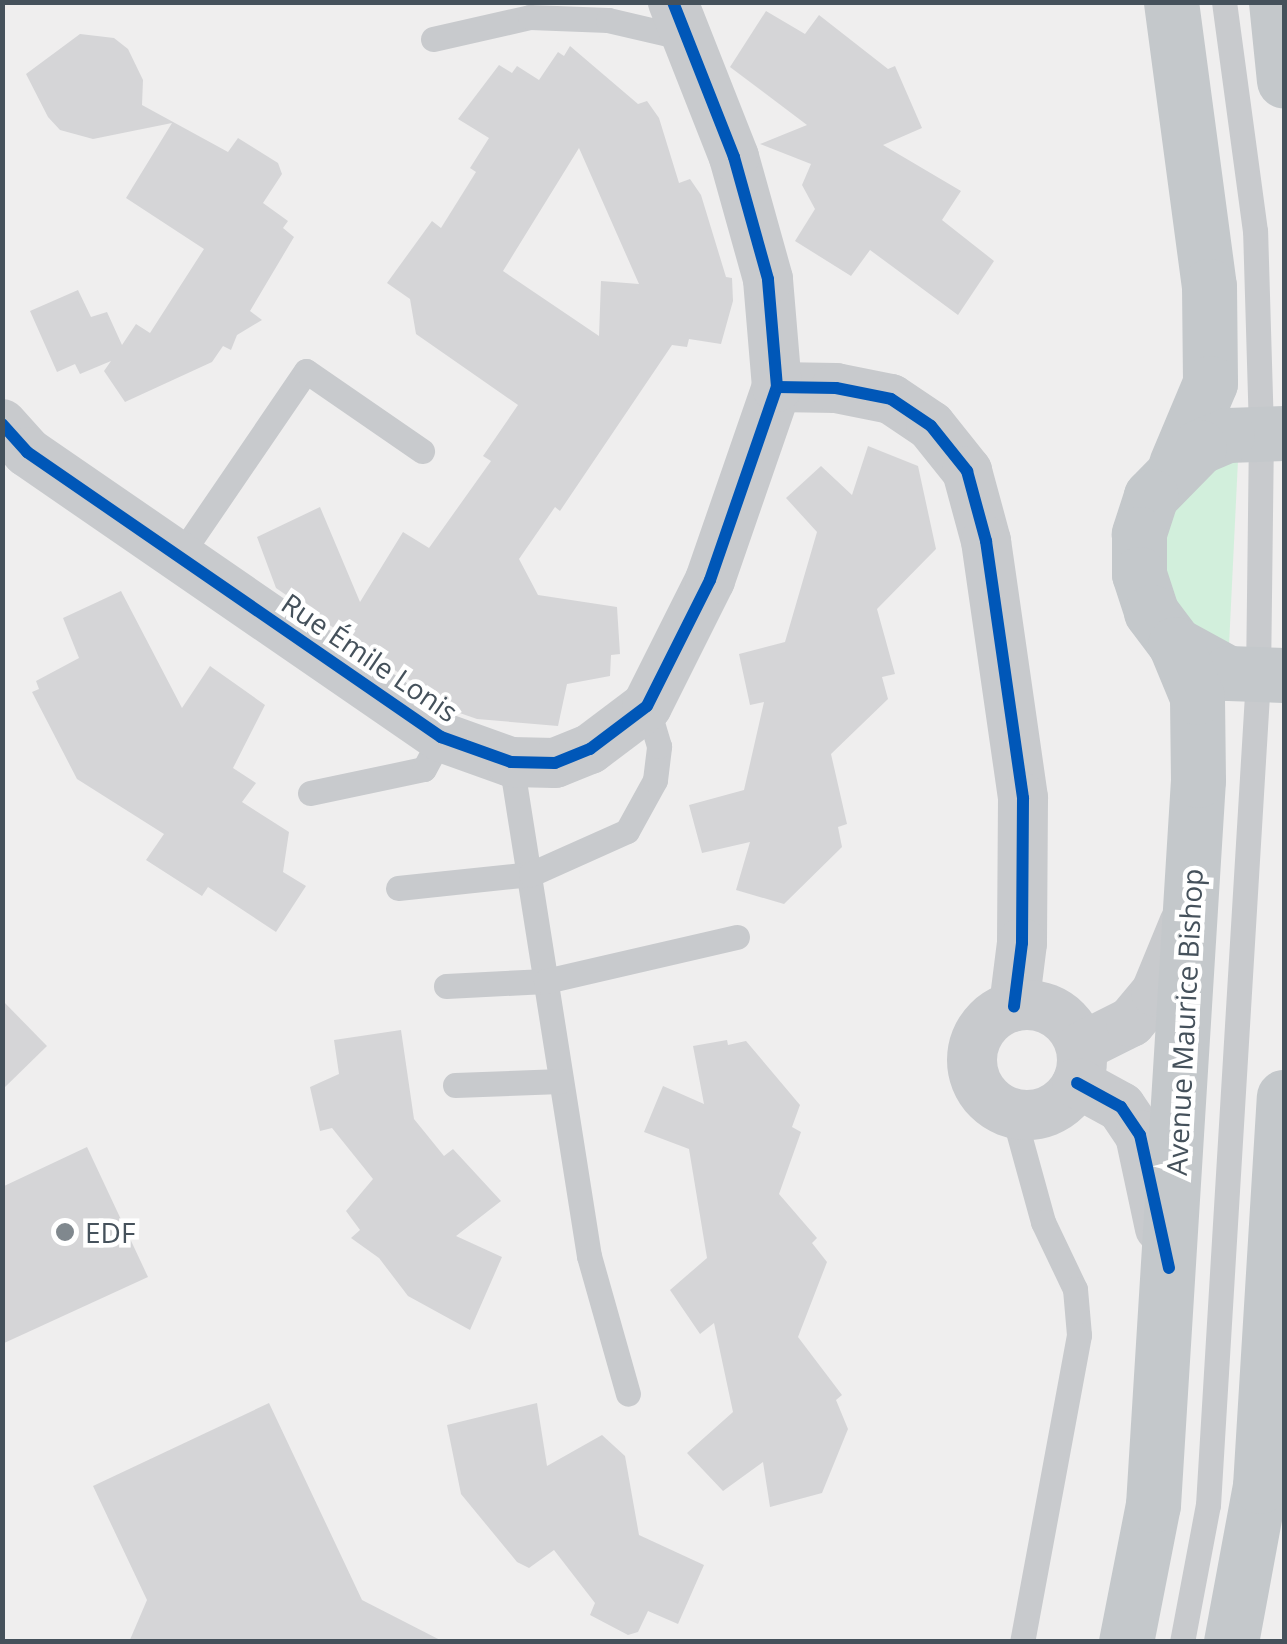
<!DOCTYPE html>
<html>
<head>
<meta charset="utf-8">
<style>
  body { margin:0 }
  #map { position:relative; width:1287px; height:1644px; overflow:hidden; background:#efeeee; font-family:"Open Sans",sans-serif }
  div>[style] { position:absolute }
  .green>* { inset:0; background:#d2efdc }
  .building>* { inset:0; background:#d5d5d7 }
  .lane>* { height:25px; margin:-12.5px; padding:0 12.5px; transform-origin:12.5px; border-radius:12.5px; background:#c8cacd }
  .street>* { height:50px; margin:-25px; padding:0 25px; transform-origin:25px; border-radius:25px; background:#c8cacd }
  .street>.ring { margin:-25px; padding:0; box-sizing:content-box; background:none; border:50px solid #c8cacd; border-radius:50% }
  .primary>* { height:55px; margin:-27.5px; padding:0 27.5px; transform-origin:27.5px; border-radius:27.5px; background:#c4c8cb }
  .cycleway>* { height:12px; margin:-6px; padding:0 6px; transform-origin:6px; border-radius:6px; background:#0057b8 }
  .dots>* { width:28px; height:28px; translate:-50% -50%; box-sizing:border-box; border:5px solid #fff; border-radius:50% }
  span { translate:-50% -50%; white-space:nowrap; text-align:center; line-height:1.15; -webkit-text-stroke:9px #fff; paint-order:stroke }
  .street-label { font-size:28px; color:#45515b }
  .poi-label { font-size:28px; color:#45515b }
  .left { translate:0 -50%; text-align:left }
  .frame { position:absolute; inset:0; border:5px solid #45515b; pointer-events:none }
</style>
</head>
<body>
<div id="map">
  <div class="green">
    <div style="clip-path:polygon(1238px 460px,1229px 646px,1196px 629px,1176px 606px,1163px 574px,1163px 533px,1176px 503px,1213px 469px)"></div>
  </div>
  <div class="building">
    <div style="clip-path:polygon(766px 11px,805px 34px,819px 15px,888px 69px,895px 66px,922px 128px,883px 145px,961px 191px,942px 220px,994px 261px,958px 315px,870px 250px,851px 276px,795px 241px,815px 209px,802px 185px,811px 164px,760px 144px,807px 125px,730px 67px)"></div>
    <div style="clip-path:polygon(80px 34px,114px 38px,128px 49px,143px 80px,142px 105px,228px 152px,238px 138px,278px 163px,282px 174px,263px 203px,288px 221px,283px 228px,294px 237px,250px 311px,262px 320px,237px 335px,231px 350px,223px 346px,212px 362px,125px 402px,104px 371px,111px 361px,80px 374px,75px 364px,57px 372px,30px 311px,78px 290px,91px 317px,107px 312px,122px 345px,136px 324px,150px 333px,204px 249px,126px 198px,172px 123px,93px 139px,60px 130px,48px 117px,26px 74px)"></div>
    <div style="clip-path:polygon(evenodd,570px 46px,638px 104px,647px 101px,659px 118px,679px 183px,690px 179px,701px 195px,726px 277px,732px 278px,733px 301px,721px 344px,689px 339px,687px 347px,672px 345px,560px 511px,555px 507px,519px 559px,538px 595px,617px 607px,620px 654px,611px 655px,610px 676px,567px 684px,558px 726px,477px 719px,454px 711px,276px 588px,257px 537px,320px 507px,360px 602px,403px 532px,429px 548px,491px 461px,483px 456px,518px 405px,416px 334px,410px 299px,387px 283px,432px 221px,441px 228px,476px 172px,470px 168px,489px 138px,458px 119px,499px 65px,512px 73px,517px 66px,539px 80px,558px 52px,564px 56px,570px 46px,579px 148px,639px 284px,601px 281px,599px 336px,503px 271px,579px 148px)"></div>
    <div style="clip-path:polygon(868px 446px,918px 466px,936px 549px,877px 609px,895px 674px,882px 677px,888px 699px,831px 754px,847px 824px,838px 827px,842px 847px,784px 904px,736px 890px,750px 842px,702px 853px,689px 805px,744px 790px,764px 702px,750px 705px,739px 654px,785px 642px,817px 532px,786px 498px,821px 466px,852px 495px)"></div>
    <div style="clip-path:polygon(121px 591px,182px 708px,210px 666px,265px 705px,233px 768px,256px 783px,242px 802px,289px 832px,283px 872px,306px 886px,276px 932px,208px 887px,202px 896px,146px 860px,164px 834px,77px 779px,32px 692px,39px 689px,36px 681px,79px 658px,63px 618px)"></div>
    <div style="clip-path:polygon(2px 1000px,47px 1046px,2px 1090px)"></div>
    <div style="clip-path:polygon(401px 1030px,414px 1119px,444px 1156px,453px 1149px,501px 1201px,456px 1236px,502px 1257px,470px 1330px,408px 1296px,379px 1258px,351px 1238px,360px 1230px,346px 1211px,373px 1179px,332px 1128px,320px 1131px,310px 1087px,339px 1074px,334px 1040px)"></div>
    <div style="clip-path:polygon(727px 1040px,728px 1045px,746px 1041px,800px 1105px,792px 1127px,801px 1132px,779px 1194px,817px 1238px,812px 1243px,827px 1262px,798px 1337px,842px 1395px,836px 1400px,848px 1429px,822px 1493px,770px 1507px,763px 1462px,723px 1491px,687px 1453px,733px 1412px,714px 1323px,700px 1334px,670px 1290px,707px 1258px,689px 1149px,644px 1132px,663px 1086px,704px 1104px,693px 1046px)"></div>
    <div style="clip-path:polygon(87px 1147px,148px 1277px,2px 1344px,2px 1187px)"></div>
    <div style="clip-path:polygon(269px 1403px,362px 1600px,444px 1642px,129px 1642px,147px 1600px,93px 1486px)"></div>
    <div style="clip-path:polygon(537px 1403px,547px 1466px,602px 1435px,625px 1456px,639px 1535px,704px 1565px,678px 1624px,648px 1611px,638px 1632px,628px 1635px,590px 1615px,595px 1603px,554px 1550px,529px 1568px,517px 1562px,461px 1494px,447px 1425px)"></div>
  </div>
  <div class="lane">
    <div style="left:433px;top:39px;width:99px;rotate:-12.8deg"></div>
    <div style="left:530px;top:17px;width:78px;rotate:2.2deg"></div>
    <div style="left:608px;top:20px;width:83px;rotate:13.2deg"></div>
    <div style="left:179px;top:557px;width:225px;rotate:-55.7deg"></div>
    <div style="left:306px;top:371px;width:141px;rotate:34.6deg"></div>
    <div style="left:511px;top:762px;width:500px;rotate:81.03deg"></div>
    <div style="left:589px;top:1256px;width:143px;rotate:74.2deg"></div>
    <div style="left:310px;top:793px;width:116px;rotate:-11.9deg"></div>
    <div style="left:424px;top:769px;width:36px;rotate:-62deg"></div>
    <div style="left:398px;top:888px;width:134px;rotate:-6deg"></div>
    <div style="left:531px;top:874px;width:105px;rotate:-24.1deg"></div>
    <div style="left:627px;top:831px;width:58px;rotate:-61.2deg"></div>
    <div style="left:655px;top:780px;width:34px;rotate:-83deg"></div>
    <div style="left:659px;top:746px;width:42px;rotate:-106.7deg"></div>
    <div style="left:446px;top:986px;width:100px;rotate:-2.9deg"></div>
    <div style="left:546px;top:981px;width:196px;rotate:-13deg"></div>
    <div style="left:455px;top:1085px;width:106px;rotate:-2.2deg"></div>
    <div style="left:1013px;top:1113px;width:113px;rotate:74.6deg"></div>
    <div style="left:1043px;top:1222px;width:74px;rotate:64.5deg"></div>
    <div style="left:1075px;top:1289px;width:46px;rotate:85deg"></div>
    <div style="left:1079px;top:1335px;width:312px;rotate:100.5deg"></div>
    <div style="left:1182px;top:1642px;width:139px;rotate:-79.3deg"></div>
    <div style="left:1208px;top:1505px;width:829px;rotate:-86.54deg"></div>
    <div style="left:1258px;top:678px;width:248px;rotate:-89.3deg"></div>
    <div style="left:1261px;top:430px;width:199px;rotate:-91.7deg"></div>
    <div style="left:1255px;top:231px;width:231px;rotate:-97.7deg"></div>
  </div>
  <div class="street">
    <div style="left:777px;top:387px;width:59px;rotate:1deg"></div>
    <div style="left:836px;top:388px;width:56px;rotate:11.3deg"></div>
    <div style="left:891px;top:399px;width:48px;rotate:34deg"></div>
    <div style="left:931px;top:426px;width:58px;rotate:51.3deg"></div>
    <div style="left:967px;top:471px;width:73px;rotate:74.8deg"></div>
    <div style="left:986px;top:541px;width:260px;rotate:81.8deg"></div>
    <div style="left:1023px;top:798px;width:145px;rotate:90.4deg"></div>
    <div style="left:1022px;top:943px;width:64px;rotate:97.2deg"></div>
    <div style="left:2px;top:424px;width:38px;rotate:48deg"></div>
    <div style="left:27px;top:452px;width:503px;rotate:34.54deg"></div>
    <div style="left:441px;top:737px;width:74px;rotate:19.7deg"></div>
    <div style="left:511px;top:762px;width:44px;rotate:1.3deg"></div>
    <div style="left:555px;top:763px;width:38px;rotate:-22deg"></div>
    <div style="left:590px;top:749px;width:71px;rotate:-37deg"></div>
    <div style="left:647px;top:706px;width:141px;rotate:-63.4deg"></div>
    <div style="left:710px;top:580px;width:204px;rotate:-70.9deg"></div>
    <div style="left:777px;top:387px;width:108px;rotate:-94.8deg"></div>
    <div style="left:768px;top:279px;width:127px;rotate:-105.6deg"></div>
    <div style="left:734px;top:157px;width:167px;rotate:-111.5deg"></div>
    <div class="ring" style="left:972px;top:1005px;width:60px;height:60px"></div>
    <div style="left:1081px;top:1047px;width:56px;rotate:-26.6deg"></div>
    <div style="left:1131px;top:1022px;width:39px;rotate:-50deg"></div>
    <div style="left:1156px;top:992px;width:74px;rotate:-67.6deg"></div>
    <div style="left:1077px;top:1083px;width:50px;rotate:28.6deg"></div>
    <div style="left:1121px;top:1107px;width:34px;rotate:56deg"></div>
    <div style="left:1140px;top:1135px;width:95px;rotate:77.9deg"></div>
  </div>
  <div class="primary">
    <div style="left:1171px;top:2px;width:287px;rotate:82.4deg"></div>
    <div style="left:1209px;top:286px;width:97px;rotate:89.4deg"></div>
    <div style="left:1210px;top:383px;width:88px;rotate:112.8deg"></div>
    <div style="left:1276px;top:2px;width:79px;rotate:84.2deg"></div>
    <div style="left:1284px;top:433px;width:57px;rotate:178deg"></div>
    <div style="left:1227px;top:435px;width:30px;rotate:157deg"></div>
    <div style="left:1199px;top:447px;width:69px;rotate:134.4deg"></div>
    <div style="left:1151px;top:496px;width:40px;rotate:108deg"></div>
    <div style="left:1139px;top:534px;width:40px;rotate:90deg"></div>
    <div style="left:1139px;top:574px;width:40px;rotate:72deg"></div>
    <div style="left:1151px;top:612px;width:40px;rotate:53deg"></div>
    <div style="left:1175px;top:644px;width:60px;rotate:28.7deg"></div>
    <div style="left:1228px;top:673px;width:56px;rotate:2deg"></div>
    <div style="left:1126px;top:1642px;width:140px;rotate:-78.9deg"></div>
    <div style="left:1153px;top:1505px;width:726px;rotate:-86.45deg"></div>
    <div style="left:1198px;top:780px;width:83px;rotate:-90.7deg"></div>
    <div style="left:1197px;top:697px;width:57px;rotate:-112.5deg"></div>
    <div style="left:1231px;top:1642px;width:159px;rotate:-79.5deg"></div>
    <div style="left:1260px;top:1486px;width:390px;rotate:-86.5deg"></div>
  </div>
  <div class="cycleway">
    <div style="left:777px;top:387px;width:59px;rotate:1deg"></div>
    <div style="left:836px;top:388px;width:56px;rotate:11.3deg"></div>
    <div style="left:891px;top:399px;width:48px;rotate:34deg"></div>
    <div style="left:931px;top:426px;width:58px;rotate:51.3deg"></div>
    <div style="left:967px;top:471px;width:73px;rotate:74.8deg"></div>
    <div style="left:986px;top:541px;width:260px;rotate:81.8deg"></div>
    <div style="left:1023px;top:798px;width:145px;rotate:90.4deg"></div>
    <div style="left:1022px;top:943px;width:64px;rotate:97.2deg"></div>
    <div style="left:2px;top:424px;width:38px;rotate:48deg"></div>
    <div style="left:27px;top:452px;width:503px;rotate:34.54deg"></div>
    <div style="left:441px;top:737px;width:74px;rotate:19.7deg"></div>
    <div style="left:511px;top:762px;width:44px;rotate:1.3deg"></div>
    <div style="left:555px;top:763px;width:38px;rotate:-22deg"></div>
    <div style="left:590px;top:749px;width:71px;rotate:-37deg"></div>
    <div style="left:647px;top:706px;width:141px;rotate:-63.4deg"></div>
    <div style="left:710px;top:580px;width:204px;rotate:-70.9deg"></div>
    <div style="left:777px;top:387px;width:108px;rotate:-94.8deg"></div>
    <div style="left:768px;top:279px;width:127px;rotate:-105.6deg"></div>
    <div style="left:734px;top:157px;width:167px;rotate:-111.5deg"></div>
    <div style="left:1077px;top:1083px;width:50px;rotate:28.6deg"></div>
    <div style="left:1121px;top:1107px;width:34px;rotate:56deg"></div>
    <div style="left:1140px;top:1135px;width:136px;rotate:77.7deg"></div>
  </div>
  <div class="dots">
    <div style="left:65px;top:1232px;background:#80888e"></div>
  </div>
  <div class="street-label">
    <span style="left:370px;top:657px;rotate:34deg">Rue Émile Lonis</span>
    <span style="left:1184px;top:1022px;rotate:-87deg">Avenue Maurice Bishop</span>
  </div>
  <div class="poi-label">
    <span class="left" style="left:85px;top:1232px">EDF</span>
  </div>
  <div class="frame"></div>
</div>
</body>
</html>
